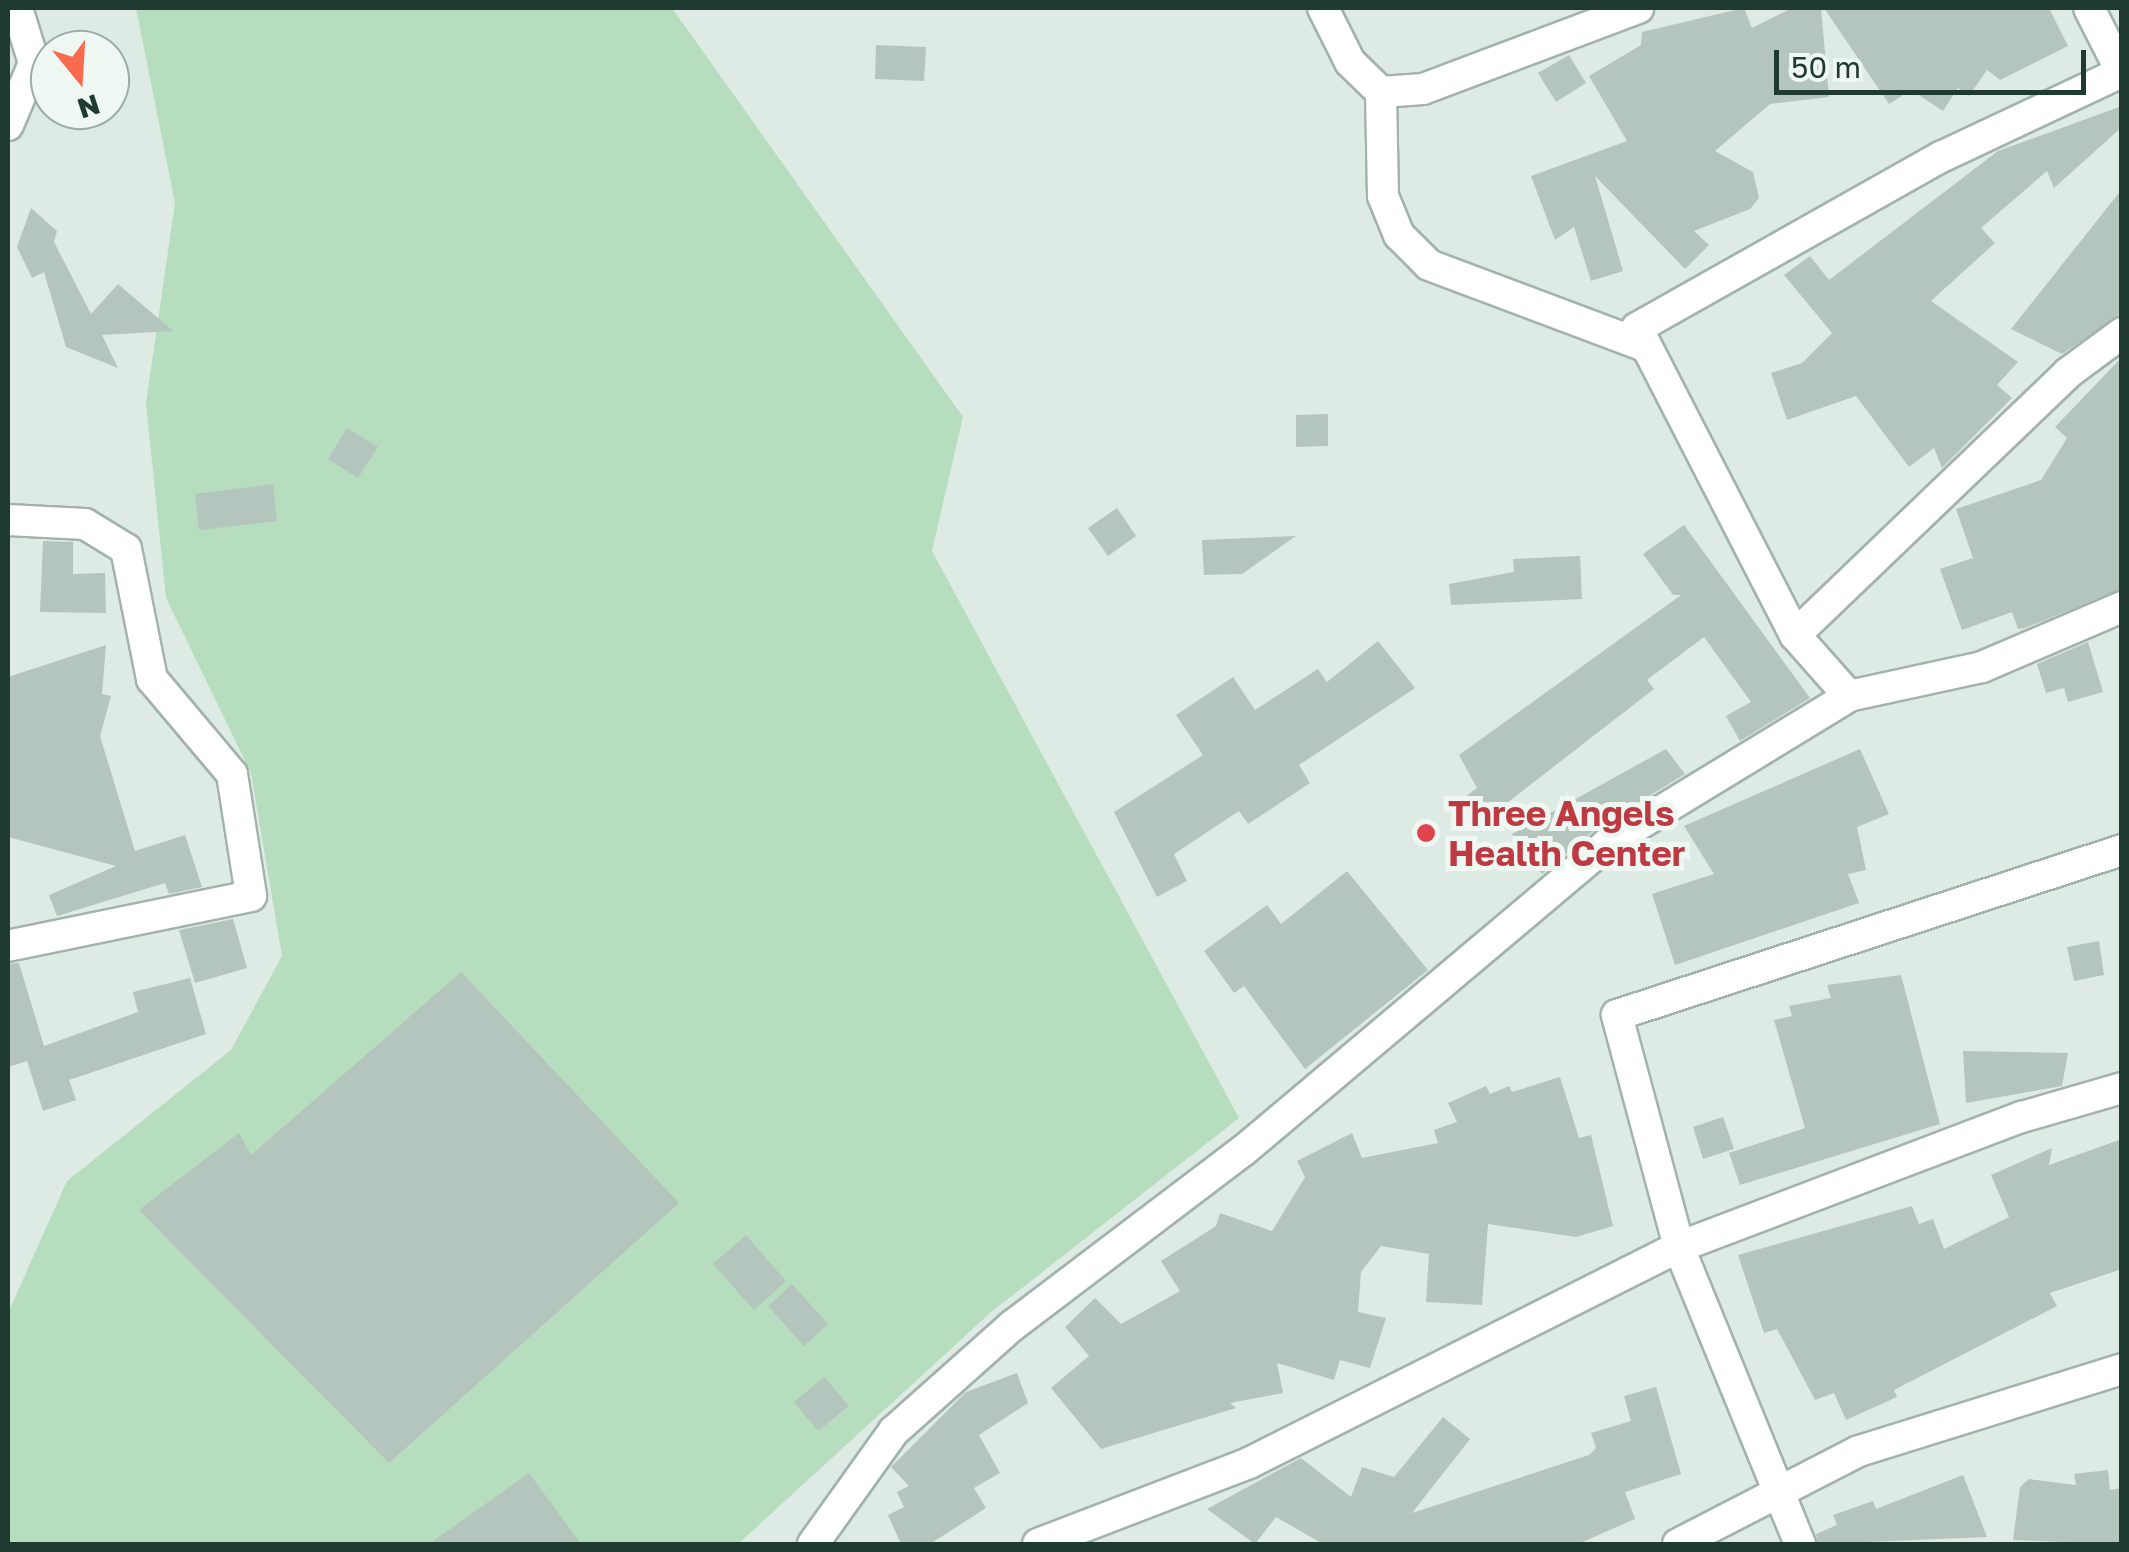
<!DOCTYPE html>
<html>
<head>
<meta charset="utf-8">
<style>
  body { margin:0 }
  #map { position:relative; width:2129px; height:1552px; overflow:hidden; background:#deebe4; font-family:"Golos Text",sans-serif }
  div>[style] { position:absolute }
  .green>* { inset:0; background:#b6ddbd }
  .building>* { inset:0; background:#b4c5bd }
  .roads { filter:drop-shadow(2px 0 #a1b3ab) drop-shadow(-2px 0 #a1b3ab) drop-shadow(0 2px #a1b3ab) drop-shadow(0 -2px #a1b3ab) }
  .street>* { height:30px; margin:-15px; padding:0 15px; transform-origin:15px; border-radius:15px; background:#fff }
  .dots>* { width:28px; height:28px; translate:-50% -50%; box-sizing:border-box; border:5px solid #eff7f2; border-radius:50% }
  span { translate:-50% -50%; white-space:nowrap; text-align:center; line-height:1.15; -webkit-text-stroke:10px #eff7f2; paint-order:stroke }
  .health-label { font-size:35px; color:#be3a42; font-weight:700 }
  .left { translate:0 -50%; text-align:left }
  .frame { position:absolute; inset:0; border:10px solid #1f3b31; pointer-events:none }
  .north { position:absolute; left:30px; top:30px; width:100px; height:100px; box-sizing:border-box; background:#eff7f2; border:2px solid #9caca5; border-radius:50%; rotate:162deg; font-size:28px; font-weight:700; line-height:40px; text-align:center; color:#1f3b31 }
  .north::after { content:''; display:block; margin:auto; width:35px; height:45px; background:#f86b4f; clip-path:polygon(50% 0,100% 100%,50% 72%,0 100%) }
  .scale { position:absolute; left:1774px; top:50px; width:312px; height:45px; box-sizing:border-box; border:5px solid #1f3b31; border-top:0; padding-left:12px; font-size:30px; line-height:35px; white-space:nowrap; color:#1f3b31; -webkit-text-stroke:8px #eff7f2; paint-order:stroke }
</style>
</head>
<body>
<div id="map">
  <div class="green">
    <div style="clip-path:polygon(136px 8px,672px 8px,963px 417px,932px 551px,1239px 1118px,990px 1313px,738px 1544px,8px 1544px,8px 1313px,67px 1181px,231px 1050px,282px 956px,251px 773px,166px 598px,146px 403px,175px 203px)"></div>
  </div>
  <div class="building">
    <div style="clip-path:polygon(1744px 8px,1752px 28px,1792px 8px,1821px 8px,1829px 97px,1770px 104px,1715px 151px,1753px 172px,1759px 198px,1750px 209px,1694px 231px,1709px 245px,1685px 269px,1595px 176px,1623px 271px,1591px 281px,1574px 227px,1555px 240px,1531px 176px,1627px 141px,1589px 76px,1641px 45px,1642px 32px)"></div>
    <div style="clip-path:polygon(1824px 8px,2049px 8px,2068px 46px,2000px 80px,1987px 70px,1969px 96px,1958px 88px,1943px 111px,1911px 90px,1889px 104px)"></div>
    <div style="clip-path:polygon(876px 45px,926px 47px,924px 81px,875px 79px)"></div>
    <div style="clip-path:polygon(1569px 55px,1586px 83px,1556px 102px,1538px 73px)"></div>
    <div style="clip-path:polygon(2122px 106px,2122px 127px,2054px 188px,2047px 171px,1981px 228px,1995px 243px,1931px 301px,2018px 362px,1997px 385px,2012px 398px,1942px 468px,1934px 448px,1909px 467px,1856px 396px,1787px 420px,1771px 373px,1802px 363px,1832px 333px,1784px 275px,1810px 256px,1829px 280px,1998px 151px)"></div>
    <div style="clip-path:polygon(2122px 189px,2122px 314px,2062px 354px,2011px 329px)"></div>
    <div style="clip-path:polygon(31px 208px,57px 231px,54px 242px,91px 314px,118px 284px,173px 331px,102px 335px,118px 368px,66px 347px,44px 272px,32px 278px,17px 247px)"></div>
    <div style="clip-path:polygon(2122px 357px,2122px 589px,2025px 628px,2018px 629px,2012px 612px,1962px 630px,1940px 569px,1973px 558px,1956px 509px,2041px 480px,2067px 438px,2055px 427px)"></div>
    <div style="clip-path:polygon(1328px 414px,1328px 446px,1296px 447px,1296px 415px)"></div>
    <div style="clip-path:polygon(347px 428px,378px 447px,358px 478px,328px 459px)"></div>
    <div style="clip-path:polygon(273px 484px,277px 521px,199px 530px,195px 494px)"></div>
    <div style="clip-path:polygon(1117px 508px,1136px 536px,1108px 556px,1088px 528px)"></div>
    <div style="clip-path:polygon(1684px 525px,1810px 698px,1740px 741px,1726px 716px,1751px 702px,1704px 637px,1647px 680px,1654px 689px,1503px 806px,1507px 813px,1481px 832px,1458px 802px,1477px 788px,1459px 755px,1681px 595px,1673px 595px,1643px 554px)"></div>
    <div style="clip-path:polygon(1296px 536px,1242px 574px,1204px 575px,1202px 540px)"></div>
    <div style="clip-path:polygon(43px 541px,73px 542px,73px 574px,105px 573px,106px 613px,40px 612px)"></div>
    <div style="clip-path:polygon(1580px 556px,1582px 599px,1451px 605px,1449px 584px,1514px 572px,1513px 559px)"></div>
    <div style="clip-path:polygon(1378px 641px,1415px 688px,1299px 765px,1310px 783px,1248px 824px,1239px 811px,1174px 854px,1187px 881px,1157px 897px,1114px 812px,1203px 755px,1176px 715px,1233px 677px,1255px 710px,1318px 669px,1327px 682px)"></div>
    <div style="clip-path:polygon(2088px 642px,2103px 692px,2068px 702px,2064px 688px,2046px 693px,2037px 664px)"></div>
    <div style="clip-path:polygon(106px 645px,102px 694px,111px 696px,100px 736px,135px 851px,185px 835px,202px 887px,169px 894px,165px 883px,57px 916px,49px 895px,116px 866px,8px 837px,8px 677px)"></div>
    <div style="clip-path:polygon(1666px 749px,1685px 774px,1597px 828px,1542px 874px,1512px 834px)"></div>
    <div style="clip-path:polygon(1860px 749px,1889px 814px,1857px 827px,1866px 870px,1848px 874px,1859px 903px,1675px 965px,1652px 894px,1714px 874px,1684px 826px)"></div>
    <div style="clip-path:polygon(1347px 871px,1428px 970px,1305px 1069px,1244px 986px,1234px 993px,1204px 951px,1267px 905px,1281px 924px)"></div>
    <div style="clip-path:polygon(233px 919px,247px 968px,195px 983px,179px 930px)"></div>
    <div style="clip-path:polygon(2099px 941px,2104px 975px,2074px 981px,2067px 947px)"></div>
    <div style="clip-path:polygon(19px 963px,44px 1046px,138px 1012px,133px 992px,190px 978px,206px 1034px,69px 1080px,76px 1100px,43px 1111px,27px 1061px,8px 1067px,8px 964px)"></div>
    <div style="clip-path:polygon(461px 972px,679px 1203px,389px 1463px,139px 1210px,239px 1133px,251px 1155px)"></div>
    <div style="clip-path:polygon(1901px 975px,1940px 1124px,1740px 1185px,1729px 1153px,1805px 1128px,1774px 1020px,1792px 1016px,1789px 1006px,1831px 998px,1827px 985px)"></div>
    <div style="clip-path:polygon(1963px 1051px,2068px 1053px,2062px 1086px,1966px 1103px)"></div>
    <div style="clip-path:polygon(1560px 1077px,1579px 1138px,1591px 1135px,1613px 1226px,1576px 1237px,1488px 1224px,1482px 1305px,1426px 1302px,1429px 1254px,1381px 1246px,1361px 1272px,1358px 1312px,1386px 1318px,1370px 1368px,1340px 1360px,1334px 1380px,1277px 1363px,1283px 1393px,1230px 1403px,1236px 1408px,1101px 1449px,1051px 1388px,1089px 1356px,1065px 1327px,1095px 1298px,1121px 1324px,1180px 1291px,1161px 1261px,1216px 1226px,1220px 1213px,1272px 1231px,1305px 1177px,1297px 1161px,1352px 1133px,1362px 1158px,1438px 1143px,1434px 1130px,1457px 1122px,1448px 1103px,1486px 1086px,1490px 1094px,1509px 1086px,1512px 1092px)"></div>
    <div style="clip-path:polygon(1723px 1117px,1734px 1149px,1703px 1159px,1693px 1127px)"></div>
    <div style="clip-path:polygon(2122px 1139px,2122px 1269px,2050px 1293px,2057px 1306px,1894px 1390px,1897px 1397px,1846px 1420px,1834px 1393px,1815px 1400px,1777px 1329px,1764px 1333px,1738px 1255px,1912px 1206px,1919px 1224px,1933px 1219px,1944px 1249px,2009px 1217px,1991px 1175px,2052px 1148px,2049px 1165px)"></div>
    <div style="clip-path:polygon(746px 1235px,786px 1281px,754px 1310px,713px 1264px)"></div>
    <div style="clip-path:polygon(792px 1284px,828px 1324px,804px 1346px,768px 1306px)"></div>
    <div style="clip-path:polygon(1017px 1373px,1028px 1403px,979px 1435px,1000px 1473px,974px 1488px,986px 1508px,930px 1544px,901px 1544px,888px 1515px,904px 1507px,897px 1492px,909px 1486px,891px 1467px,966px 1392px)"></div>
    <div style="clip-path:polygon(824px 1377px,849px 1406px,818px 1431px,794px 1402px)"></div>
    <div style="clip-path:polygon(1656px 1387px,1681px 1474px,1625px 1492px,1635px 1519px,1578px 1544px,1323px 1544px,1276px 1517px,1255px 1544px,1207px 1509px,1301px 1458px,1351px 1497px,1362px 1467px,1394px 1477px,1443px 1417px,1470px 1439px,1412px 1513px,1589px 1455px,1596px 1448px,1591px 1433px,1631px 1421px,1624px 1396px)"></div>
    <div style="clip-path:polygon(2108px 1470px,2110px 1490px,2122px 1488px,2122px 1544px,2013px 1540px,2020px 1487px,2029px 1479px,2076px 1485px,2074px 1474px)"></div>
    <div style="clip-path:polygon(529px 1473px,581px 1544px,429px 1544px)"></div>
    <div style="clip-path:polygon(1963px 1475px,1987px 1537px,1818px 1544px,1816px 1534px,1837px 1525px,1833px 1515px,1873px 1501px,1876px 1509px)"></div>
  </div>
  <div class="roads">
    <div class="street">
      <div style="left:1323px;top:8px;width:60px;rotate:63.4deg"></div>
      <div style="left:1350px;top:62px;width:43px;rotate:44.1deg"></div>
      <div style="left:1381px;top:92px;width:42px;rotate:-4.1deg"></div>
      <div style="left:1423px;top:89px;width:230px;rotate:-20.6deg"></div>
      <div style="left:2089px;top:8px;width:73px;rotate:63.1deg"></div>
      <div style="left:1381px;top:92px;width:104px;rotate:88.9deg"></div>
      <div style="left:1383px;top:196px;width:42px;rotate:67.7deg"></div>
      <div style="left:1399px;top:235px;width:42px;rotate:45deg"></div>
      <div style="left:1429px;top:265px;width:231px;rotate:20.6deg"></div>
      <div style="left:8px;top:125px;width:67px;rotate:-67.2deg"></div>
      <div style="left:34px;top:63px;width:58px;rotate:-107.2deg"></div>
      <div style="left:8px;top:520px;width:77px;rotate:3deg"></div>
      <div style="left:85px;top:524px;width:48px;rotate:31.4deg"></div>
      <div style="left:126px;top:549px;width:133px;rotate:78.7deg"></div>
      <div style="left:152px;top:679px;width:124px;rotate:49.9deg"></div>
      <div style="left:232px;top:774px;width:123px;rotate:81.1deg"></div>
      <div style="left:251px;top:896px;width:248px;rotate:168.4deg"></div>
      <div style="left:1795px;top:635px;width:345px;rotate:-117.2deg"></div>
      <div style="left:1637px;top:328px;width:349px;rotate:-29.4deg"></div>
      <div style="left:1941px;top:157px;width:200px;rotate:-25.2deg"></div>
      <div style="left:1849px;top:696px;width:81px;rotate:-131.5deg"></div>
      <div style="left:1795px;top:635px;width:378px;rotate:-43.8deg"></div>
      <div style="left:2068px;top:373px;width:67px;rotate:-36.5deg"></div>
      <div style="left:813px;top:1544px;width:139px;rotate:-54.4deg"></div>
      <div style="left:894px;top:1431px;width:158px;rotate:-41.7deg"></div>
      <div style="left:1012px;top:1326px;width:291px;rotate:-37.2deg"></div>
      <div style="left:1244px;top:1150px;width:475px;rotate:-40.1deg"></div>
      <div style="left:1607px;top:844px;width:284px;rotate:-31.4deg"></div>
      <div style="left:1849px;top:696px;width:136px;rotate:-12.3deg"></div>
      <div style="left:1982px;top:667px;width:152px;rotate:-23.2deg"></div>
      <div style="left:1038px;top:1544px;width:226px;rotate:-21deg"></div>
      <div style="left:1249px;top:1463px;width:481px;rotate:-26.7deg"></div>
      <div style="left:1679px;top:1247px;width:367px;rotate:-20.8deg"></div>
      <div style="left:2022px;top:1117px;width:104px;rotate:-16.2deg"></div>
      <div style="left:1678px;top:1544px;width:203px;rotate:-27.2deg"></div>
      <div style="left:1859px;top:1451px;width:275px;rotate:-17.3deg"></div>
      <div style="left:1800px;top:1544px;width:321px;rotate:-112.2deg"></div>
      <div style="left:1679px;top:1247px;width:240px;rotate:-105deg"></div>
      <div style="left:1617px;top:1015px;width:531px;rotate:-18.09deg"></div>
    </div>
  </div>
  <div class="dots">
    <div style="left:1426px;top:833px;background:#e0444e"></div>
  </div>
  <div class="health-label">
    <span class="left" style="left:1448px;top:833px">Three Angels<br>Health Center</span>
  </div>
  <div class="frame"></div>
  <div class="north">N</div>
  <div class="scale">50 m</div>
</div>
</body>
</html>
